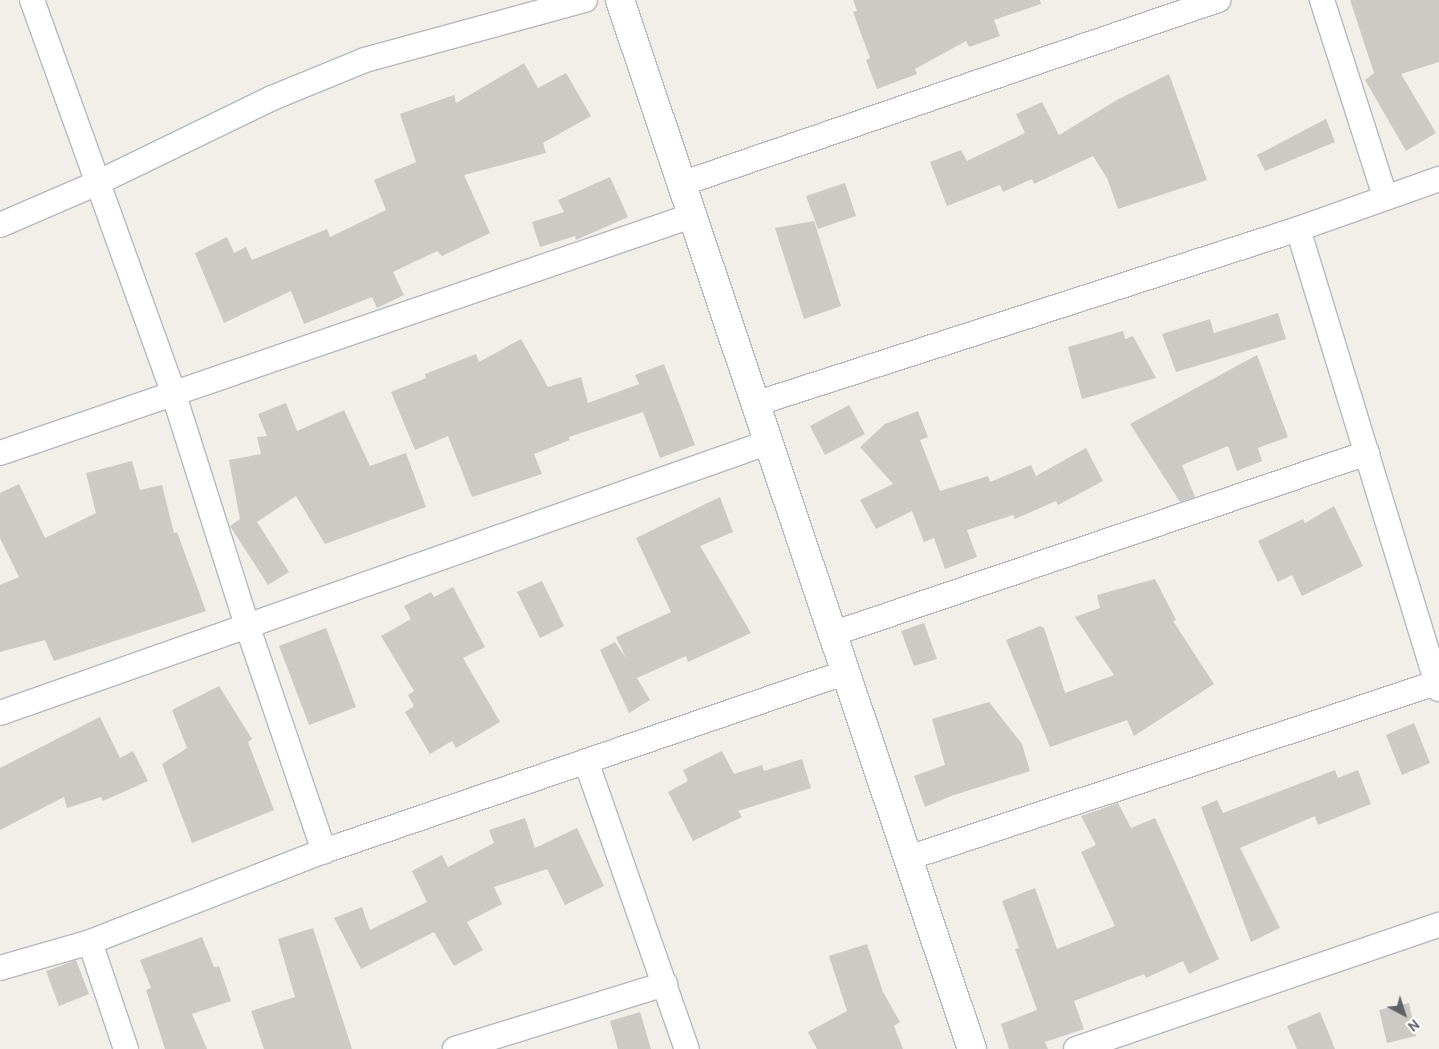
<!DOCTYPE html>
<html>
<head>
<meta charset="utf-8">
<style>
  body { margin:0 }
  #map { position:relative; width:1439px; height:1049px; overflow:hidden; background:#f1efe8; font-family:Cabin,sans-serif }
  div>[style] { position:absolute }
  .building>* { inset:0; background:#cccac5 }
  .roads { filter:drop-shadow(1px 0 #b5b8bc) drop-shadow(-1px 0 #b5b8bc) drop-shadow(0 1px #b5b8bc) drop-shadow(0 -1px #b5b8bc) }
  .minor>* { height:24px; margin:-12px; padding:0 12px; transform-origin:12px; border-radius:12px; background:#fff }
  .tertiary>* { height:28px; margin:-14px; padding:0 14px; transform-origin:14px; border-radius:14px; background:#fff }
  span { translate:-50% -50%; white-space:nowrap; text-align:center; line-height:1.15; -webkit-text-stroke:5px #fff; paint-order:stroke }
  .north { position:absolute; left:1379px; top:989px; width:50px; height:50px; -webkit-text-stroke:4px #fff; paint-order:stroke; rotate:140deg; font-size:14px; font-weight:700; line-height:20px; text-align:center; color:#5f6368 }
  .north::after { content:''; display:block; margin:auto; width:18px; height:22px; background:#5f6368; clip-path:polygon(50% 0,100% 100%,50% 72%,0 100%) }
</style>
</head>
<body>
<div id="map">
  <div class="building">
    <div style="clip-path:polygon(853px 0,1040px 0,1041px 4px,994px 20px,1000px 36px,969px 47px,966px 41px,915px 69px,917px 74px,877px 89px,866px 60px,870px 58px,853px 12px,857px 11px)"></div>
    <div style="clip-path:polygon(1350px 0,1439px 0,1439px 62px,1401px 74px,1436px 133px,1406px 151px,1365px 80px,1374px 73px)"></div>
    <div style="clip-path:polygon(524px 63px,538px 88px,566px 73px,591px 116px,543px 143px,546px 153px,464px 175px,490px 233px,442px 256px,437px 251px,393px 272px,404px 295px,377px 308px,372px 297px,304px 324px,291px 291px,224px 323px,195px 253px,227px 237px,234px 253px,246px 247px,252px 260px,327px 229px,330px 237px,386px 210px,374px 180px,416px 162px,400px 114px,454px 95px,456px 103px)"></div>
    <div style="clip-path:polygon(1169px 74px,1207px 180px,1118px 209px,1107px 178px,1093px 156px,1034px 184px,1032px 179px,1003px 192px,1000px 185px,947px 206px,930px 162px,961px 150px,967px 161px,1025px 133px,1016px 114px,1042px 102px,1059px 135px,1117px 100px)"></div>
    <div style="clip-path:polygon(1326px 119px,1335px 142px,1265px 171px,1257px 155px)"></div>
    <div style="clip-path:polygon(610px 177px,628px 217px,576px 240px,575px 236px,540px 247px,532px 222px,564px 212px,558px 200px)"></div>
    <div style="clip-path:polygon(845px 183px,856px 216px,818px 229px,806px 196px)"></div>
    <div style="clip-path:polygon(814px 221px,841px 306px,804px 319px,775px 228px)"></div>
    <div style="clip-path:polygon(1278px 313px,1286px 339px,1176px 372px,1162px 334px,1210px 319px,1214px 333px)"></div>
    <div style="clip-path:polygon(1123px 331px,1125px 339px,1133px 336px,1156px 378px,1082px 399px,1068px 347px)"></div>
    <div style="clip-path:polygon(521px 339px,548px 387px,581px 377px,588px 403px,639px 384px,635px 375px,664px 364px,695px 445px,660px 458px,643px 412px,569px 437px,570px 440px,534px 454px,542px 474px,472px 497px,448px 436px,415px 450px,391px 392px,426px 378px,425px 374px,476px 354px,479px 362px)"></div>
    <div style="clip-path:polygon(1257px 355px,1288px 437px,1258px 448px,1262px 461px,1237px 471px,1228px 446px,1182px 465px,1195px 497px,1180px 502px,1130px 424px)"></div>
    <div style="clip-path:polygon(286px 403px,297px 431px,344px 410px,370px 466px,406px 453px,426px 507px,325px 544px,296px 496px,257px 522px,289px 572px,268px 585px,230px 526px,240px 519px,229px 460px,261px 454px,257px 437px,267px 436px,258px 414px)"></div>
    <div style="clip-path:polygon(849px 405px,865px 434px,825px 455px,810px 426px)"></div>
    <div style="clip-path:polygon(918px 411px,928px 437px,920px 440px,940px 491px,988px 476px,990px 482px,1031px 465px,1036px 476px,1086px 448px,1103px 481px,1058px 505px,1056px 501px,1015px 519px,1013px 515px,967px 530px,977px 557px,945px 569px,934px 538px,924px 542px,912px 511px,876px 529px,860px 500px,893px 484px,860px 447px,885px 424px)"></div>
    <div style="clip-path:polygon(132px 461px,140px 490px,162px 485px,174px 533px,177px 532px,206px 611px,54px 661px,45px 640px,0 652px,0 585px,19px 577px,0 538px,0 493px,19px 484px,45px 538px,96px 513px,86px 473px)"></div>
    <div style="clip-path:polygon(720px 497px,733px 532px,700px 546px,751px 633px,688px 662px,686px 656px,637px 678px,650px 700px,629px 713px,600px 650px,615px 642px,626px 658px,616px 637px,671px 612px,636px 538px)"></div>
    <div style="clip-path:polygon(1334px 506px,1363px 566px,1302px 596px,1292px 575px,1278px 582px,1258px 541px,1303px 519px,1305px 523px)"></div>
    <div style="clip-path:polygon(1155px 579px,1176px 620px,1173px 621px,1214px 684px,1134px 736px,1127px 720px,1050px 747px,1006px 640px,1040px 626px,1044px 628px,1065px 693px,1114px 675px,1075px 617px,1100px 608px,1097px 595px)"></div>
    <div style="clip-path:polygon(542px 581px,564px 626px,540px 638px,517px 592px)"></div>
    <div style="clip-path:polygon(453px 587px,485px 647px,463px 658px,500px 722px,456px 748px,452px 741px,430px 754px,405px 712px,414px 706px,408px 695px,414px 691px,381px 636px,411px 619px,404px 606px,431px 592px,434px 597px)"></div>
    <div style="clip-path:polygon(924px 623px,937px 659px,914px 666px,901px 631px)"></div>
    <div style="clip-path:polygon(326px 628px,356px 707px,309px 725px,279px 646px)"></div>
    <div style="clip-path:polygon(219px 686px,252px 739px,248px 742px,274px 810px,192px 843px,162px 764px,187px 748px,172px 710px)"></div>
    <div style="clip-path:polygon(989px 702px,1022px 744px,1030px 771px,951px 796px,925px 807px,914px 776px,945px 765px,932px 719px)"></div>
    <div style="clip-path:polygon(100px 717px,120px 758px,133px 751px,148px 781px,103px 801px,101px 797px,67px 808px,64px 797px,0 830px,0 768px)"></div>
    <div style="clip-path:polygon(1414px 723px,1430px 763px,1402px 775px,1386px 735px)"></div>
    <div style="clip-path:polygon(722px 751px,734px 774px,762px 765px,764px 771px,802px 759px,811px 788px,738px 811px,742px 817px,693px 841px,668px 792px,688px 781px,683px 770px)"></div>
    <div style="clip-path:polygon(1335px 770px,1338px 778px,1358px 770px,1371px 804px,1318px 825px,1315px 816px,1240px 848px,1280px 928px,1251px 942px,1201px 807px,1217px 800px,1223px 813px)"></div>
    <div style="clip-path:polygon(1118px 803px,1131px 828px,1155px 818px,1219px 959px,1189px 974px,1183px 961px,1146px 978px,1144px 974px,1074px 1001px,1084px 1029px,1045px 1042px,1048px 1049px,1009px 1049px,1001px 1024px,1037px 1010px,1015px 949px,1019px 948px,1002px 901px,1035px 888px,1057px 949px,1115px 926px,1081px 852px,1096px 845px,1081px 816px)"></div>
    <div style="clip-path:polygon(525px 818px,535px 848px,577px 828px,604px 886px,565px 905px,547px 869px,494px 887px,502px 904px,467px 922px,483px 950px,454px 966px,434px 932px,361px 969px,334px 918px,362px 907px,370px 930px,427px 902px,412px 871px,442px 855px,448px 867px,494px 843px,489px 830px)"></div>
    <div style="clip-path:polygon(313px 928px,352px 1049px,264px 1049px,251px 1011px,295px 997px,278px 939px)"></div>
    <div style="clip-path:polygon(202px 937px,214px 967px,219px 966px,231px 1001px,192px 1014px,207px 1049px,165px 1049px,146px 990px,151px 988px,140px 960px)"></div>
    <div style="clip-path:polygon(867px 944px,883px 992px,900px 1022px,894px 1026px,903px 1049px,817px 1049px,808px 1032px,847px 1011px,829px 956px)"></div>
    <div style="clip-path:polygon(76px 960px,89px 994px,59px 1006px,46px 971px)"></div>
    <div style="clip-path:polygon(1409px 1003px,1416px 1036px,1387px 1043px,1379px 1010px)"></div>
    <div style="clip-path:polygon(640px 1012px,651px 1049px,618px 1049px,610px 1021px)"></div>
    <div style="clip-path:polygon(1320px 1012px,1335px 1049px,1297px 1049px,1287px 1026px)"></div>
  </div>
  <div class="roads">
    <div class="minor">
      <div style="left:32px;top:0;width:420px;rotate:70.2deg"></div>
      <div style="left:174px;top:395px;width:244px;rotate:72.4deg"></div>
      <div style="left:248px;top:628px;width:236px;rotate:71.2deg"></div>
      <div style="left:1322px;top:0;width:206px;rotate:72.2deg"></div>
      <div style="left:681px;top:184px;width:568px;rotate:-18.91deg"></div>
      <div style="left:0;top:225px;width:106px;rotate:-23.4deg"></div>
      <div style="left:97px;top:183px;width:195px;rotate:-25.9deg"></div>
      <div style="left:272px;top:98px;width:100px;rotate:-22.2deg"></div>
      <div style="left:365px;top:60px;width:228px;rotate:-15.3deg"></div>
      <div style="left:1298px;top:229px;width:481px;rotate:73deg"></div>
      <div style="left:755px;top:404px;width:571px;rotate:-17.86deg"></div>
      <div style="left:1298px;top:229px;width:150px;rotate:-19.5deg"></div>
      <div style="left:0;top:453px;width:734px;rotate:-18.93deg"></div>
      <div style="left:832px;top:634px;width:565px;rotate:-18.69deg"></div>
      <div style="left:0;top:713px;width:815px;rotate:-19.41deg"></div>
      <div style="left:587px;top:764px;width:302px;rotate:70.7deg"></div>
      <div style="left:908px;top:858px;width:559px;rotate:-18.34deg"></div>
      <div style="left:90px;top:942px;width:113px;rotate:71.4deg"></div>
      <div style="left:0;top:968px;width:94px;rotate:-16.1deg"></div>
      <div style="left:90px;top:942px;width:251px;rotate:-21.3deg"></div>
      <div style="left:324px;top:851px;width:550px;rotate:-18.9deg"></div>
      <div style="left:455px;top:1049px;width:220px;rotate:-17.2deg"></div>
      <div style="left:1076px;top:1049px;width:384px;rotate:-18.9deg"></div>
    </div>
    <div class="tertiary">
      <div style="left:620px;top:0;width:1106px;rotate:71.45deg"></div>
    </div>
  </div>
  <div class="north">N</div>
</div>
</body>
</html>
